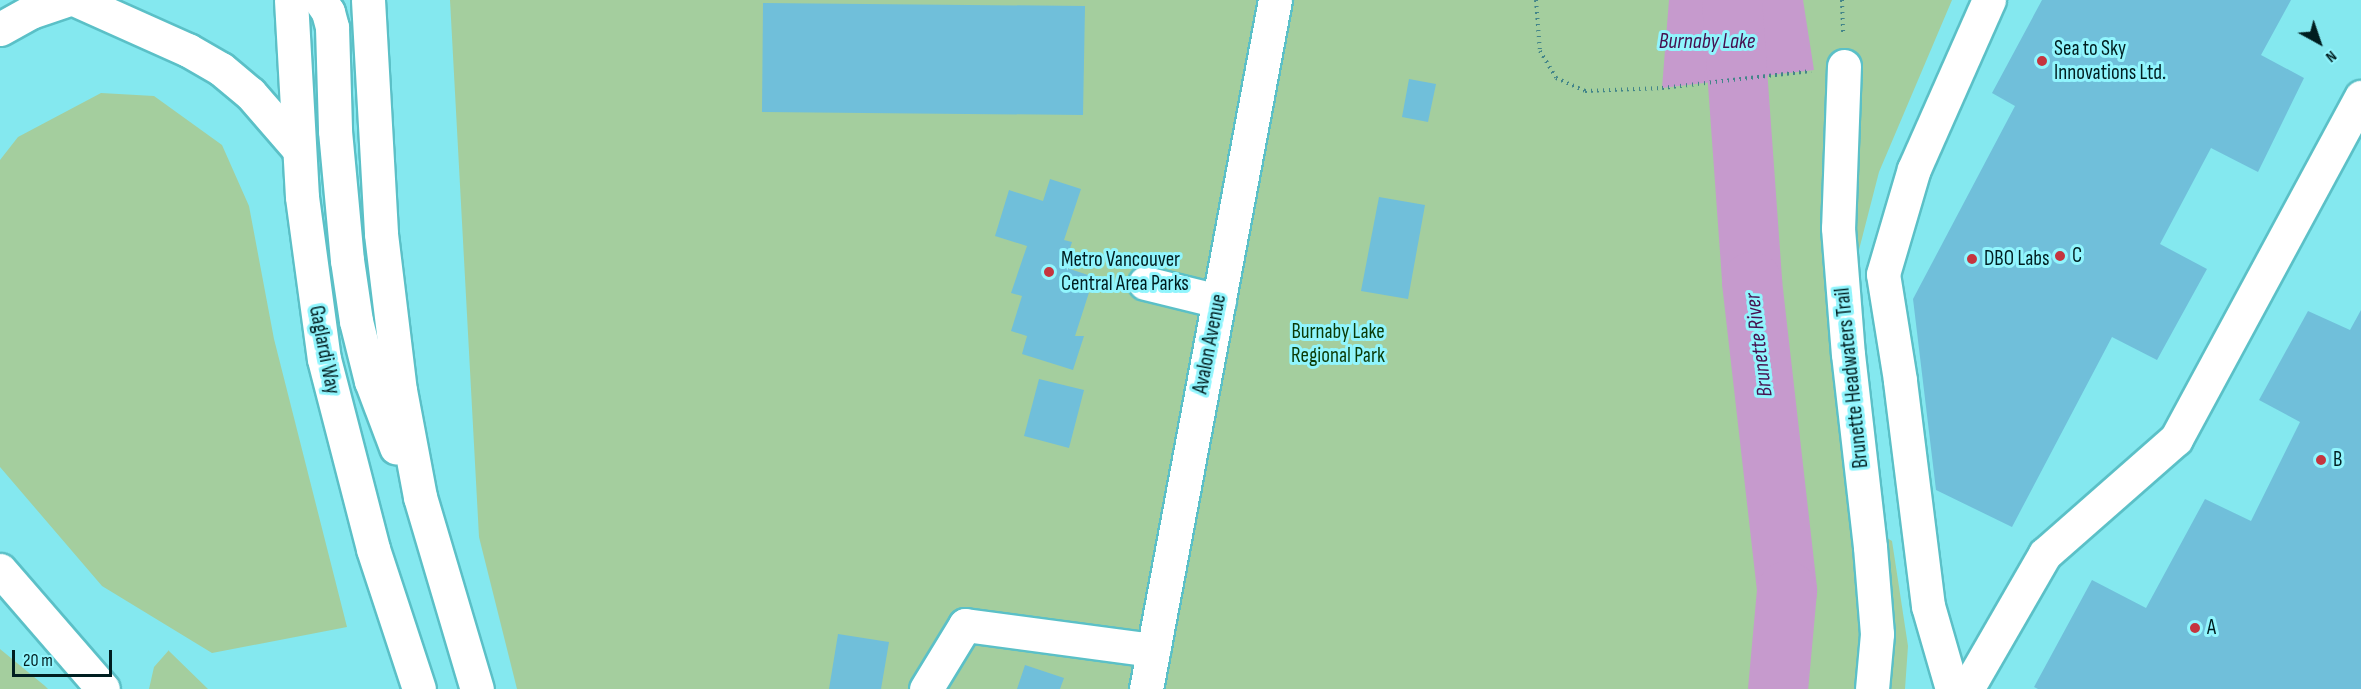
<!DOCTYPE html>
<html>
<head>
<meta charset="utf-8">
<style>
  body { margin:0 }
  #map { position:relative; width:2361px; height:689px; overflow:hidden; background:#84e8ef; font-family:"Sofia Sans Condensed",sans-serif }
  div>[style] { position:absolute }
  .green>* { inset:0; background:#a4ce9e }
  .water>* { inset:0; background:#c69acd }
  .river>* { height:60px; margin:-30px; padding:0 30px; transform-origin:30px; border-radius:30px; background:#c69acd }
  .building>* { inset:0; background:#70bfda }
  .path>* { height:4px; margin-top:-2px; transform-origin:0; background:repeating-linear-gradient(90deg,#438589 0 1.5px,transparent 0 6px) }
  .roads { filter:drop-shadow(2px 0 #5bc0c7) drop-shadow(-2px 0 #5bc0c7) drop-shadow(0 2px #5bc0c7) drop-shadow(0 -2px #5bc0c7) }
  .minor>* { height:33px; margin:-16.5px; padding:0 16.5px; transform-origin:16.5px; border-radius:16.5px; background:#fff }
  .major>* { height:33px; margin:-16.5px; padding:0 16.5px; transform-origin:16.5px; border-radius:16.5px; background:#fff }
  .dots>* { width:16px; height:16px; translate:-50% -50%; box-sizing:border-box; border:3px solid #91f5fd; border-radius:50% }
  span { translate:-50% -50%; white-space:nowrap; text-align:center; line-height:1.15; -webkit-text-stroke:6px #91f5fd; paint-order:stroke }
  .poi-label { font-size:21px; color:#001e20 }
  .left { translate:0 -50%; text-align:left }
  .park-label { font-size:21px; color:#0a3a06 }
  .street-label { font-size:21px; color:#001e20 }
  .water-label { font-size:22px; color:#46104f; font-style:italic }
  .north { position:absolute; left:2289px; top:12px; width:60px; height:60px; -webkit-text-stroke:4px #91f5fd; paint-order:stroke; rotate:140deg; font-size:16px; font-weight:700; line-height:24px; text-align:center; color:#001e20 }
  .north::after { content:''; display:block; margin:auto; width:21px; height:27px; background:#001e20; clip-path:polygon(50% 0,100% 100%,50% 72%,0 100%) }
  .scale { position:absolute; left:12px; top:650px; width:100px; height:27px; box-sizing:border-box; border:3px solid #001e20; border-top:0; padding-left:8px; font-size:18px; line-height:21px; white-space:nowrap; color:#001e20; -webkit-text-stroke:4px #91f5fd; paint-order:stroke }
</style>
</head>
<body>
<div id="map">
  <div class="green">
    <div style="clip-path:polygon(450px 0,1952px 0,1879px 172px,1852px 277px,1883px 541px,1887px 538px,1892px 541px,1908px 646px,1905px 689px,517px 689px,479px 537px)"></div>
    <div style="clip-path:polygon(101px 93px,154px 96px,222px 145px,249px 206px,274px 339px,347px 627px,212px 653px,102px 586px,0 467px,0 160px,18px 137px)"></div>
    <div style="clip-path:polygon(0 649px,45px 686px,48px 689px,0 689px)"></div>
    <div style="clip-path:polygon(169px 650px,169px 651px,208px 689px,149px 689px,154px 667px)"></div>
  </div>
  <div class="water">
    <div style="clip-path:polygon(1669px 0,1803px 0,1814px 70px,1662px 88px)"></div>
  </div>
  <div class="river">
    <div style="left:1732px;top:0;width:283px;rotate:85.9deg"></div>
    <div style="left:1752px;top:282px;width:311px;rotate:83.5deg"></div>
    <div style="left:1787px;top:591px;width:98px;rotate:95.2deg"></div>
  </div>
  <div class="building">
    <div style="clip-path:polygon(2042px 0,2291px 0,2261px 55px,2304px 78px,2258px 172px,2211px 148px,2160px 244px,2207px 269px,2157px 360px,2112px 337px,2012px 527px,1936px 490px,1913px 299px,2015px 106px,1992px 93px)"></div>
    <div style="clip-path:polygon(763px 3px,1085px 6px,1083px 115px,762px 112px)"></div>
    <div style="clip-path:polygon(1409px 79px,1436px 84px,1428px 122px,1402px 117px)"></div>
    <div style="clip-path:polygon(1050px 179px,1081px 189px,1064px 240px,1072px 242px,1064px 267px,1094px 277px,1075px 336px,1084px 336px,1073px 370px,1022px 354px,1027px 336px,1011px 331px,1022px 296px,1011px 293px,1027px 246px,995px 236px,1009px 190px,1043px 201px)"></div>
    <div style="clip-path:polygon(1379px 197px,1425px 205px,1408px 299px,1361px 291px)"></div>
    <div style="clip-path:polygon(2361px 310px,2361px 689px,2038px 689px,2034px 687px,2092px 580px,2146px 608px,2205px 499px,2251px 521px,2300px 422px,2259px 400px,2308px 311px,2350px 330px)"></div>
    <div style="clip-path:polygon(1039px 379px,1084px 390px,1069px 448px,1024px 436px)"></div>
    <div style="clip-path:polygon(838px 634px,889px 642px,881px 689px,829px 689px)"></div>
    <div style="clip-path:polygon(1025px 665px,1064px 678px,1060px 689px,1017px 689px)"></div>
  </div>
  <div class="path">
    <div style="left:1536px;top:0;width:51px;rotate:85.5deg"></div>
    <div style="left:1540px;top:51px;width:31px;rotate:59deg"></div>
    <div style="left:1556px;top:78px;width:32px;rotate:24deg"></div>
    <div style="left:1585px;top:91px;width:77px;rotate:-2.2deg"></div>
    <div style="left:1662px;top:88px;width:150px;rotate:-6.5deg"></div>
    <div style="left:1842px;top:0;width:33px;rotate:88deg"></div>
  </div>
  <div class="roads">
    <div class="minor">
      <div style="left:0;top:29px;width:35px;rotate:-29deg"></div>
      <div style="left:31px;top:12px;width:36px;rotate:-19deg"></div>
      <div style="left:1844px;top:66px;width:162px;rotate:92.1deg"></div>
      <div style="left:1838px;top:228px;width:126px;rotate:85.5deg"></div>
      <div style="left:1848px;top:354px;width:194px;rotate:83.5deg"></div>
      <div style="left:1870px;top:547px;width:87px;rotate:85.4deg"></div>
      <div style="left:1877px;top:634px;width:55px;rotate:95.2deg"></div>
      <div style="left:1145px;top:283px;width:76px;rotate:13.7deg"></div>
      <div style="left:0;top:570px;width:157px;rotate:49.1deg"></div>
      <div style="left:926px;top:689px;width:75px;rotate:-58.6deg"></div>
      <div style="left:965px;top:625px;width:190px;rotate:7.6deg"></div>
      <div style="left:1146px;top:689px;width:701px;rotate:-79.4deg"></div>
      <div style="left:1952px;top:689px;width:86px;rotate:-106.1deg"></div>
      <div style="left:1928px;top:606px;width:228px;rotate:-97.1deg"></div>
      <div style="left:1900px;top:380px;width:107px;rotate:-99.1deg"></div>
      <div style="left:1883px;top:274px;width:109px;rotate:-73.6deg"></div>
      <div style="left:1914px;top:169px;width:185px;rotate:-66.1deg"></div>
      <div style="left:1967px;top:689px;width:156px;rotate:-60deg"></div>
      <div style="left:2045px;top:554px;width:174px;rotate:-41.3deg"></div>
      <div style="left:2176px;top:439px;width:389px;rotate:-61.6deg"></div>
    </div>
    <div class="major">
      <div style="left:76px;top:0;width:123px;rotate:24.1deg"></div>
      <div style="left:188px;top:50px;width:38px;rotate:30deg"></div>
      <div style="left:221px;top:69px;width:38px;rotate:40deg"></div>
      <div style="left:250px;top:93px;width:72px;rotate:49deg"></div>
      <div style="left:291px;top:0;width:197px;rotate:86.8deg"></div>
      <div style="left:302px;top:197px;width:163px;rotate:82.3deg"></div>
      <div style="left:324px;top:359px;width:196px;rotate:75.5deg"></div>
      <div style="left:373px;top:549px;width:147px;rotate:71.8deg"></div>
      <div style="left:320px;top:0;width:14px;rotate:56deg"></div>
      <div style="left:328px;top:12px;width:16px;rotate:75deg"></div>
      <div style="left:332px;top:27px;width:104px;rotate:88.3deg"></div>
      <div style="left:335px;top:131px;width:130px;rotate:84.7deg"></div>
      <div style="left:347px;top:260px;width:62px;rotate:81.6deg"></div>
      <div style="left:356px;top:321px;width:62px;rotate:76deg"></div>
      <div style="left:371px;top:381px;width:71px;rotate:69.3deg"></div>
      <div style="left:368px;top:0;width:234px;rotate:86.8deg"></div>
      <div style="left:381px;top:234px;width:157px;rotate:83.1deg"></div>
      <div style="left:400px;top:390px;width:109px;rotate:79.4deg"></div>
      <div style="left:420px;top:497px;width:200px;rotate:73.5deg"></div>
    </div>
  </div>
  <div class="dots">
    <div style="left:2042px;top:61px;background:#c5353f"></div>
    <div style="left:2060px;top:256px;background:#c5353f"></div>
    <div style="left:1972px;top:259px;background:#c5353f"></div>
    <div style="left:1049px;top:272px;background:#c5353f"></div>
    <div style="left:2321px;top:460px;background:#c5353f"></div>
    <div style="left:2195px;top:628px;background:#c5353f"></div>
  </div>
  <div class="poi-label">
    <span class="left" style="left:2054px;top:61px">Sea to Sky<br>Innovations Ltd.</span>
    <span class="left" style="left:2072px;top:256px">C</span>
    <span class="left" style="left:1984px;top:259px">DBO Labs</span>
    <span class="left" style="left:1061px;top:272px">Metro Vancouver<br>Central Area Parks</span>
    <span class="left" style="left:2333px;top:460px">B</span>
    <span class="left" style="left:2207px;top:628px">A</span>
  </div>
  <div class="park-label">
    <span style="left:1338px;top:344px">Burnaby Lake<br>Regional Park</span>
  </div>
  <div class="street-label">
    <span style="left:1210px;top:344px;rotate:-79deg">Avalon Avenue</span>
    <span style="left:324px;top:350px;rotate:79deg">Gaglardi Way</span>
    <span style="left:1852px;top:378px;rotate:-96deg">Brunette Headwaters Trail</span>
  </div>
  <div class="water-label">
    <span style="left:1707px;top:42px">Burnaby Lake</span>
    <span style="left:1759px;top:345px;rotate:-97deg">Brunette River</span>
  </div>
  <div class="north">N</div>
  <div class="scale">20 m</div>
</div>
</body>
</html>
